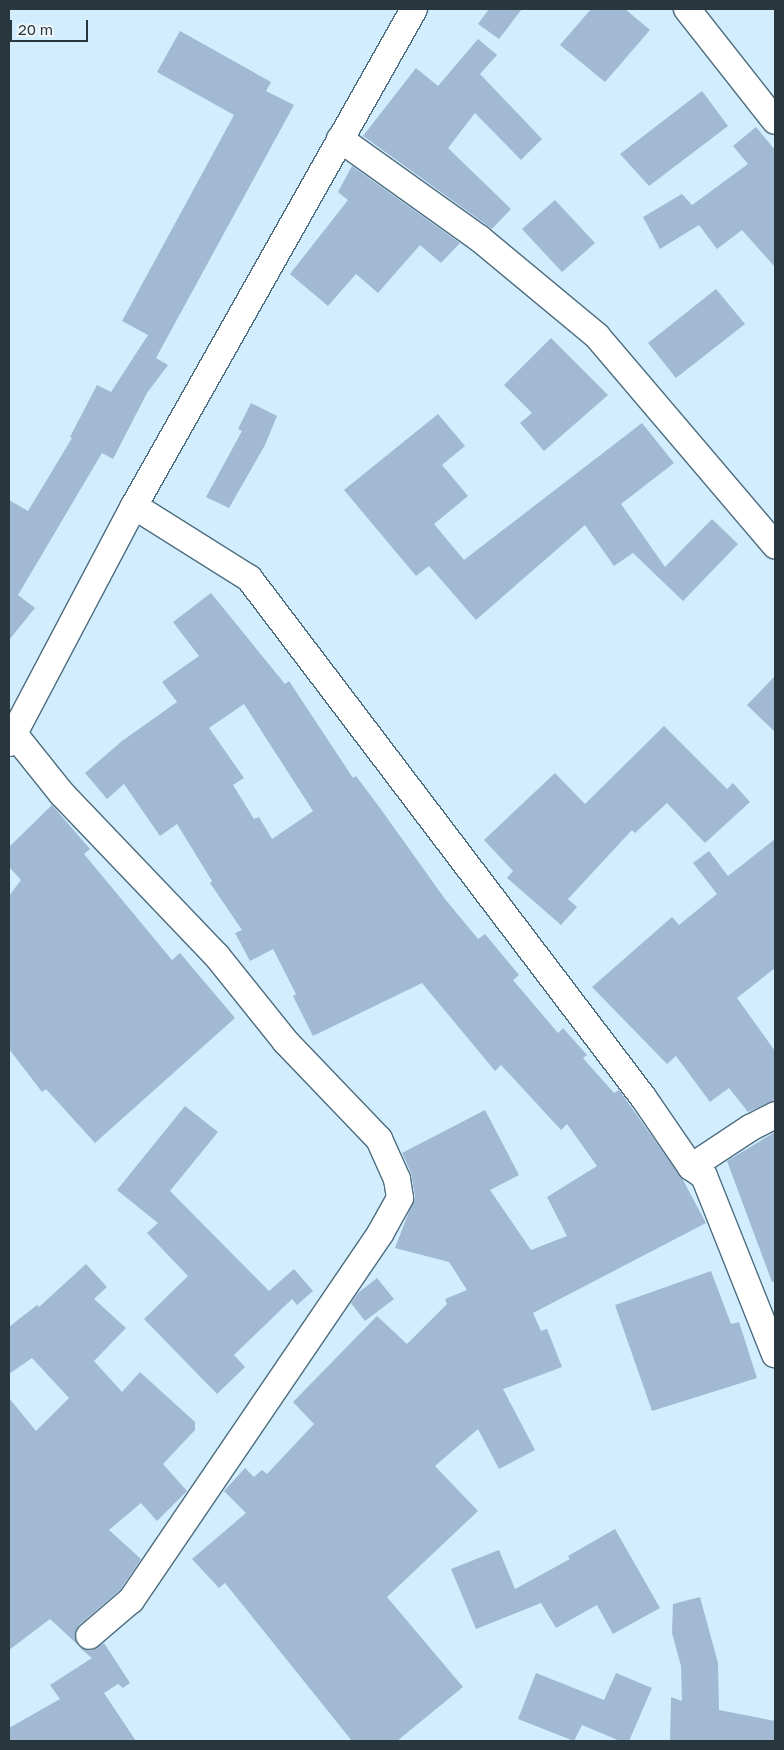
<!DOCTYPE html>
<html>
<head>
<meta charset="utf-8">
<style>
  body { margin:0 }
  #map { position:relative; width:784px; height:1750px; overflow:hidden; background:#d1edfe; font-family:"Golos Text",sans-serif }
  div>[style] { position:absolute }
  .building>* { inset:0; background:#a2b9d4 }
  .roads { filter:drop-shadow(1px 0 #4d6d7f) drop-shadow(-1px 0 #4d6d7f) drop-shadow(0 1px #4d6d7f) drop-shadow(0 -1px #4d6d7f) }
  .minor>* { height:26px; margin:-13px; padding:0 13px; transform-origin:13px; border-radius:13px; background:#fff }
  span { translate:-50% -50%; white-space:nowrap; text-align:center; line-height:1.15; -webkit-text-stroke:4px #f0f7fb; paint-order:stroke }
  .frame { position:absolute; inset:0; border:10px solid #28363e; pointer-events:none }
  .scale { position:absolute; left:10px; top:20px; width:78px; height:22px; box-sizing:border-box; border:2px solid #28363e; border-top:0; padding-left:6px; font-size:15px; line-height:18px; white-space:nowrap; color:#28363e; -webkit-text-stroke:4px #f0f7fb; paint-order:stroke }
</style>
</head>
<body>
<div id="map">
  <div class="building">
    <div style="clip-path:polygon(489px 9px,522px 9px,499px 39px,478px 24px)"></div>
    <div style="clip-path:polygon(591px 9px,625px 9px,650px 30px,605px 82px,560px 45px)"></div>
    <div style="clip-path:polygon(180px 31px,271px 82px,266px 91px,294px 105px,156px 358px,168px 365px,147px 393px,113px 459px,102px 453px,18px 595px,35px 608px,9px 640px,9px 500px,28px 511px,72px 438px,70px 437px,97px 385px,111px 392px,148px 335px,122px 321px,234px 115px,157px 72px)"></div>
    <div style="clip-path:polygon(478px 39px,497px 55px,480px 74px,542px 139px,521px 160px,475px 113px,448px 148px,511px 209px,492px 229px,363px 136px,416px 68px,438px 86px)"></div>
    <div style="clip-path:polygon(702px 91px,728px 126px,649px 186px,620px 154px)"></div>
    <div style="clip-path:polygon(756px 127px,775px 150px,775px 267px,742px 230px,717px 249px,699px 225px,660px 249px,643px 217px,682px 194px,692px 205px,748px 164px,733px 146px)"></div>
    <div style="clip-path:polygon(352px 166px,460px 243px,441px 263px,420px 245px,378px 293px,356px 274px,328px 306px,290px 274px,348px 200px,338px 192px)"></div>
    <div style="clip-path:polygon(555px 200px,595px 243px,562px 272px,522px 229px)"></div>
    <div style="clip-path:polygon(716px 289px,745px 324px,676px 378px,648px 343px)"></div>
    <div style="clip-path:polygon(551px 338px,608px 395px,544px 451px,520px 423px,532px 413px,504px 385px)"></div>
    <div style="clip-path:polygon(251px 403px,277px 416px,265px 445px,229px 508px,206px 497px,242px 431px,238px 429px)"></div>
    <div style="clip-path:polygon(438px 414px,465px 446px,442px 465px,468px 496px,434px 524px,464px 560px,642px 423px,674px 463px,621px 504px,665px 567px,712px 519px,738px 544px,683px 601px,633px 553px,614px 566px,585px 525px,476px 620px,429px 566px,416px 576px,344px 490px)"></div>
    <div style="clip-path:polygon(evenodd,211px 593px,285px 684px,289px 681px,353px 778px,356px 776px,380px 808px,445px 899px,478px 939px,485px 934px,519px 975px,513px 980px,558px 1033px,563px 1028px,587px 1055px,583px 1058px,614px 1093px,619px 1090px,683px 1180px,706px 1223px,533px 1313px,541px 1331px,547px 1329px,562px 1367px,503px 1389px,535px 1450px,499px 1469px,478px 1429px,435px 1466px,478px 1511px,387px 1597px,463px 1687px,397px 1741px,352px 1741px,225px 1583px,219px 1588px,192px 1559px,246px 1513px,224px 1491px,245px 1468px,254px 1477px,262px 1470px,267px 1474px,314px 1424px,293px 1402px,377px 1316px,407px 1344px,447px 1304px,445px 1299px,467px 1290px,449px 1262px,395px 1248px,415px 1196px,411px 1173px,402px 1153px,485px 1110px,519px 1175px,490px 1190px,531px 1250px,567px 1236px,547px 1197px,597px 1166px,567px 1124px,561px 1130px,501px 1065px,495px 1071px,422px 983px,313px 1036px,293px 996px,296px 994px,273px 949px,250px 961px,235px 933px,242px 930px,210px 883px,212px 881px,177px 824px,160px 836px,124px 784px,107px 799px,85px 773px,122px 741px,177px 702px,162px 682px,199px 656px,173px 622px,211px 593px,244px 704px,313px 811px,272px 839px,259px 817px,254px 819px,233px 785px,244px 778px,209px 728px,244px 704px)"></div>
    <div style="clip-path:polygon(775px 676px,775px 732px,747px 705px)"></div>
    <div style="clip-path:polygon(664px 726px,727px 789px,733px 783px,750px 802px,705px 843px,667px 803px,635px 833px,632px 830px,568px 899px,577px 907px,561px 925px,507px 878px,513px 871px,484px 840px,555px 773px,585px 804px)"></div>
    <div style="clip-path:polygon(52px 805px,90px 849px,84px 854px,172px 960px,180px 953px,235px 1018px,95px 1143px,46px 1089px,42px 1092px,9px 1049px,9px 896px,21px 880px,9px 867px,9px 847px)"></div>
    <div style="clip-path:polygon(775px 839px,775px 968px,737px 998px,775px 1051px,775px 1100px,748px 1112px,729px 1088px,710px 1102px,676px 1056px,667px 1064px,592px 987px,672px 917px,679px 925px,717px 894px,693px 863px,709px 851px,728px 876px)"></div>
    <div style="clip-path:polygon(185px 1106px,218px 1132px,170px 1191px,269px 1291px,294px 1269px,313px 1291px,297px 1305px,292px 1299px,234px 1355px,245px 1367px,217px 1394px,144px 1319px,188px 1276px,147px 1233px,158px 1223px,117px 1190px)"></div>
    <div style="clip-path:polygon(775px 1132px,775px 1281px,772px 1282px,727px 1161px)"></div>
    <div style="clip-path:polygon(86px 1264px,107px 1287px,94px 1299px,126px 1328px,94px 1361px,122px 1392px,140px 1372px,195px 1422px,195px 1430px,163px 1464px,187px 1491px,157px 1521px,141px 1503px,109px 1530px,141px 1559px,120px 1590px,79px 1625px,75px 1632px,77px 1644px,50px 1619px,9px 1650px,9px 1398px,36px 1431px,69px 1398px,32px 1358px,9px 1374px,9px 1327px,37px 1305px,39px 1307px)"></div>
    <div style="clip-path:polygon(711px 1271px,731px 1324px,739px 1322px,757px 1378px,652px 1411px,615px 1305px)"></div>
    <div style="clip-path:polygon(377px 1278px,394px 1299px,365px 1321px,351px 1303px,358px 1293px)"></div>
    <div style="clip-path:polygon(615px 1529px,660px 1608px,613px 1634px,597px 1605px,556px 1628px,541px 1603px,476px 1629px,451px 1569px,499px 1550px,515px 1589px,570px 1559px,568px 1556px)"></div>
    <div style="clip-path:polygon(700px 1597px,718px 1663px,719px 1710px,775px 1721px,775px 1741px,670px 1741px,671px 1697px,682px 1701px,681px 1666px,672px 1633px,673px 1604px)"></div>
    <div style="clip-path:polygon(104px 1643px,130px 1683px,123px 1688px,118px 1684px,104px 1693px,136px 1741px,9px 1741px,9px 1728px,60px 1699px,50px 1685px,92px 1658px,80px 1648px,91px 1651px)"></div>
    <div style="clip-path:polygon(536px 1673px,604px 1700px,616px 1673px,652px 1688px,629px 1741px,620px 1741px,582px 1725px,574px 1741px,518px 1719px)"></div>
  </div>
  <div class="roads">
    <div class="minor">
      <div style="left:687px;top:9px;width:142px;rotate:51.8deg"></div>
      <div style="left:340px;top:139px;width:171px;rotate:35.5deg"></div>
      <div style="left:479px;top:238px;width:153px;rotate:39.7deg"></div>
      <div style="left:597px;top:336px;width:275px;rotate:49.6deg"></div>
      <div style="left:134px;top:506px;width:136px;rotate:32.1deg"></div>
      <div style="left:249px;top:578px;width:652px;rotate:52.8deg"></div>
      <div style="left:643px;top:1097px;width:85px;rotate:55.6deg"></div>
      <div style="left:691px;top:1167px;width:16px;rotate:35deg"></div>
      <div style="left:704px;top:1176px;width:192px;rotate:68.3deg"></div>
      <div style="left:14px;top:734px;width:77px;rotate:51.3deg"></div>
      <div style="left:62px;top:794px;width:224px;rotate:46.3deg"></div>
      <div style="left:217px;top:956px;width:109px;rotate:51.3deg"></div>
      <div style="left:285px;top:1041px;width:136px;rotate:46.2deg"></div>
      <div style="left:379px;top:1139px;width:44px;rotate:65.8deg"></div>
      <div style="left:397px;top:1179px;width:19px;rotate:81deg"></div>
      <div style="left:400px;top:1198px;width:41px;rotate:119.1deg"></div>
      <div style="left:380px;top:1234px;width:443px;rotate:124.2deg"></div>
      <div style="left:131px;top:1600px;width:55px;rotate:139.4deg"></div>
      <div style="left:9px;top:743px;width:268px;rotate:-62.2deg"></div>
      <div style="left:134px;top:506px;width:570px;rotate:-60.6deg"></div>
      <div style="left:691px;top:1167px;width:71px;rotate:-33.5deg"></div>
      <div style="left:750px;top:1128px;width:28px;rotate:-27deg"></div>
    </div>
  </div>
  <div class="frame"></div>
  <div class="scale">20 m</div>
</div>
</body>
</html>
